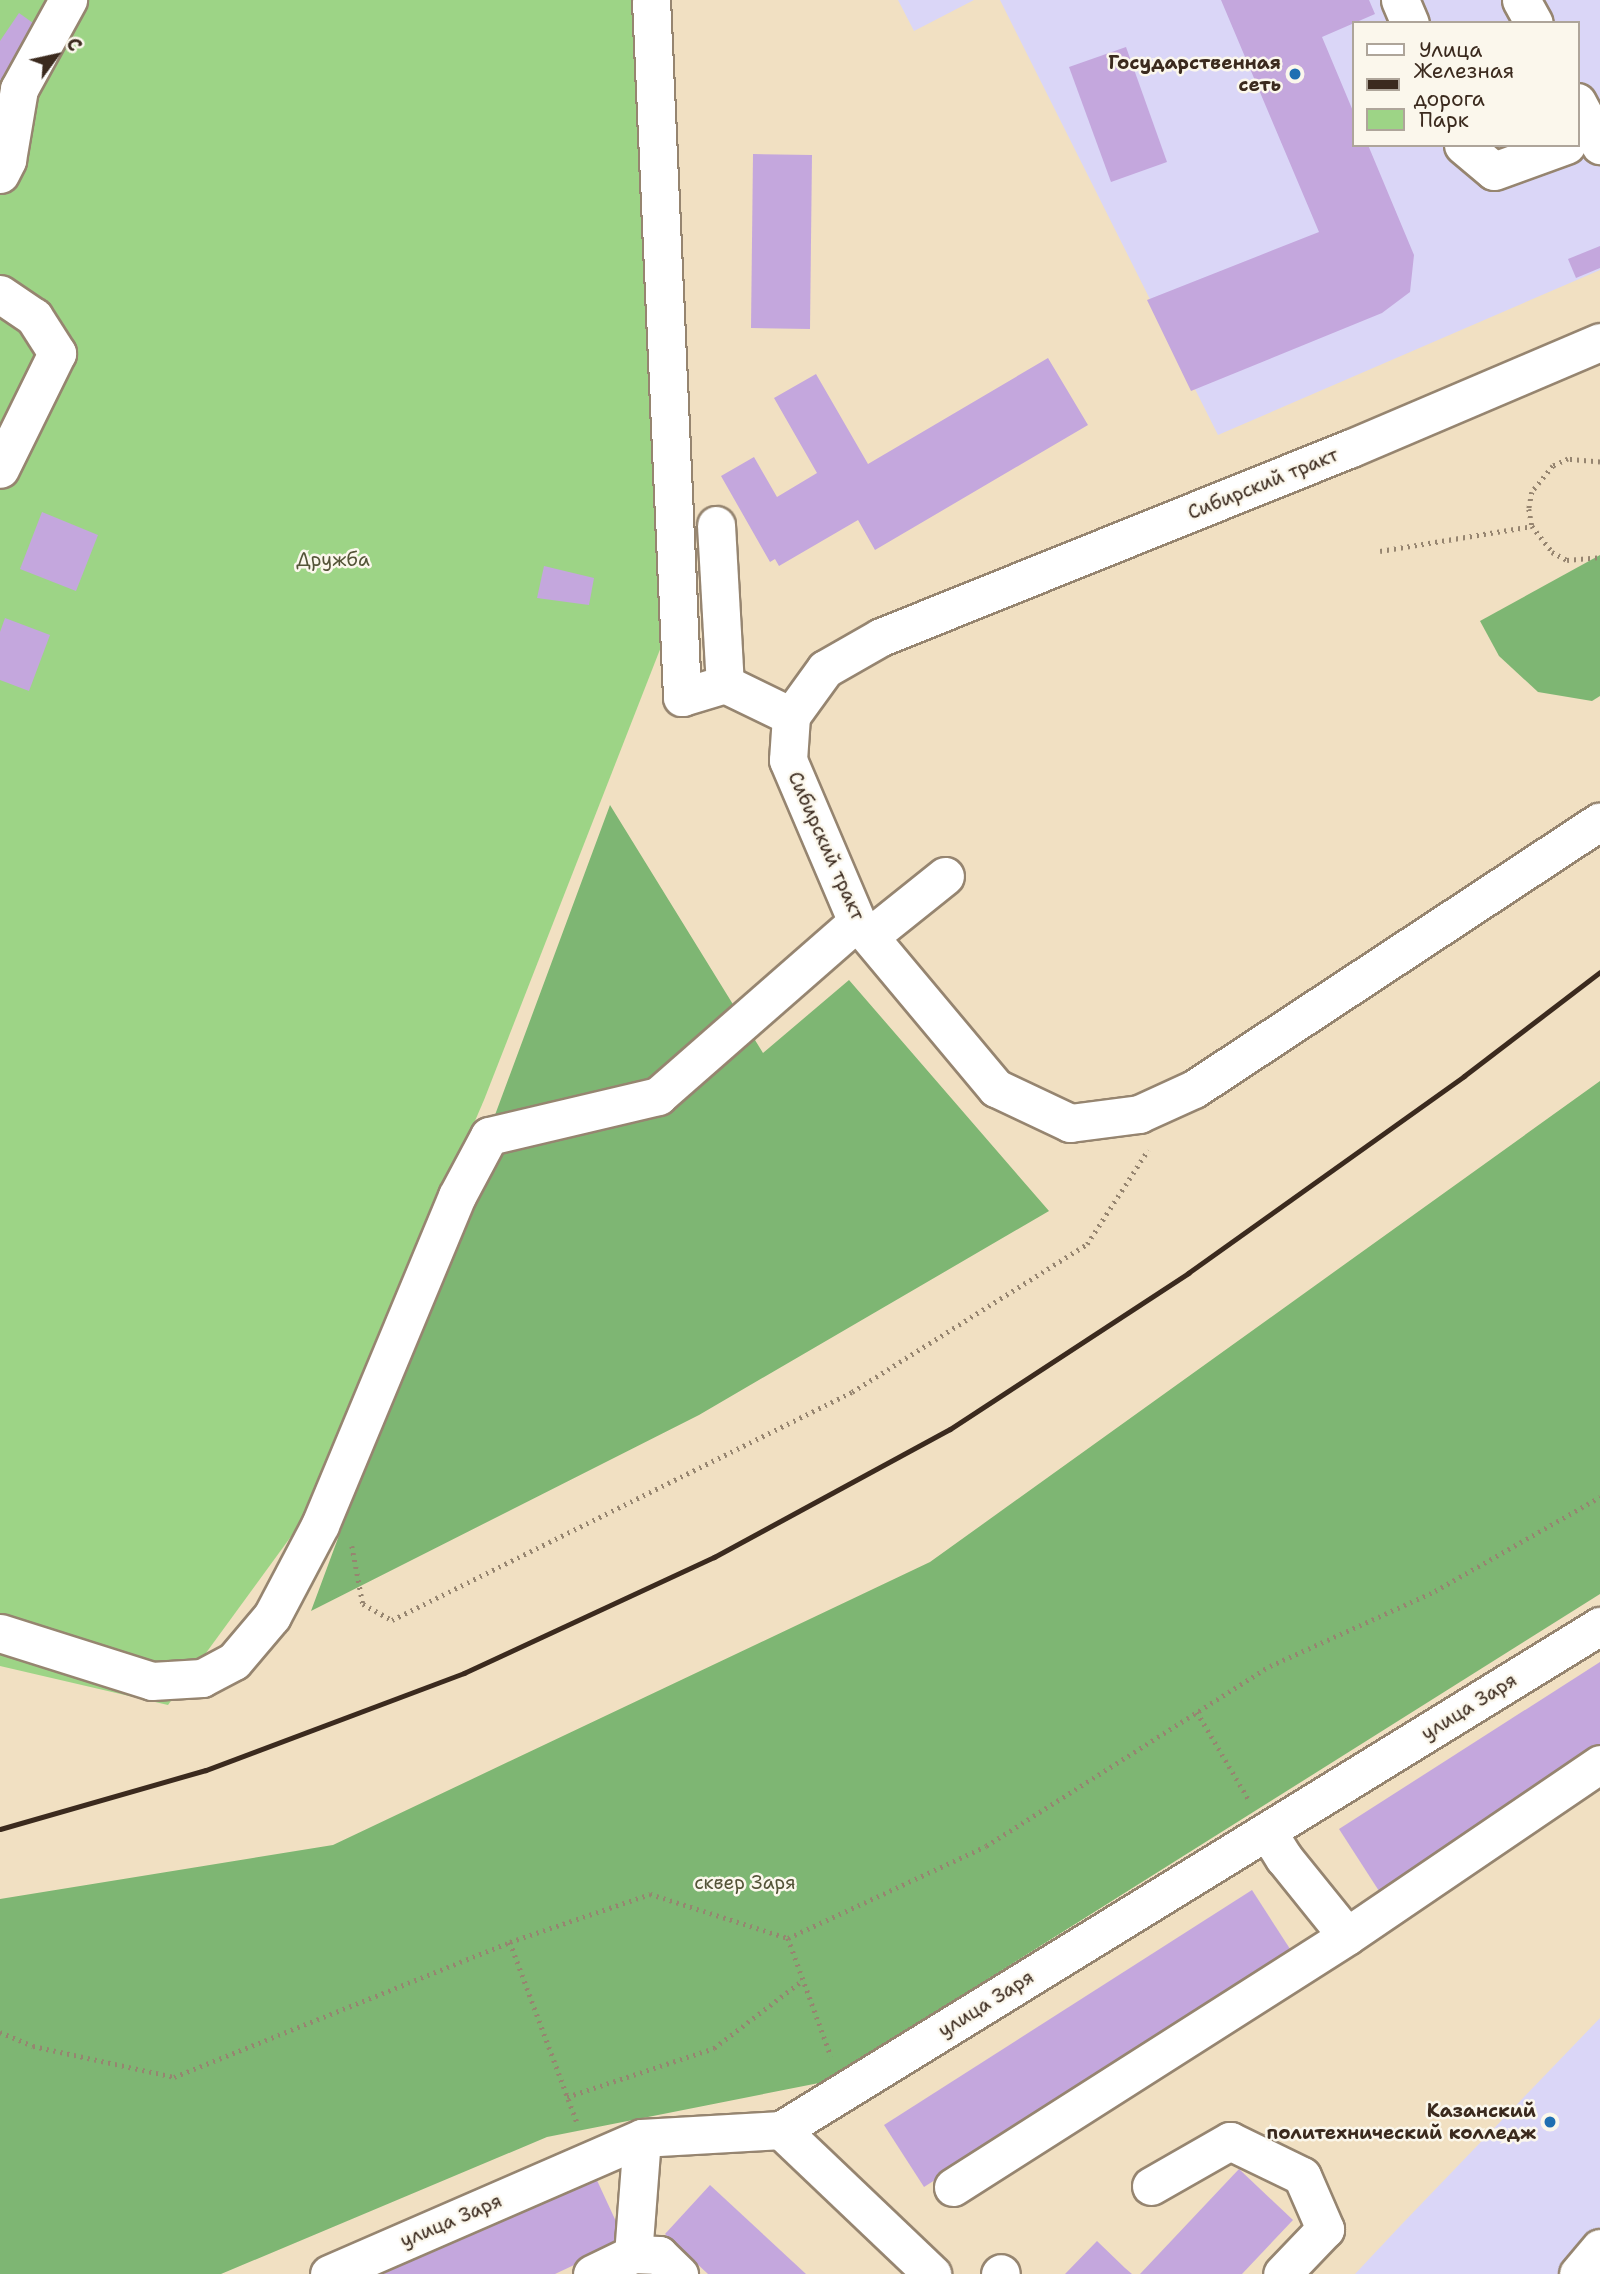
<!DOCTYPE html>
<html>
<head>
<meta charset="utf-8">
<style>
  body { margin:0 }
  #map { position:relative; width:1600px; height:2274px; overflow:hidden; background:#f1e0c2; font-family:"Shantell Sans",sans-serif }
  div>[style] { position:absolute }
  .built>* { inset:0; background:#dad6f7 }
  .green>* { inset:0; background:#9dd486 }
  .forest>* { inset:0; background:#7eb673 }
  .building>* { inset:0; background:#c4a7dd }
  .path>* { height:4.5px; margin-top:-2.25px; transform-origin:0; background:repeating-linear-gradient(90deg,#968570 0 2px,transparent 0 7px) }
  .roads { filter:drop-shadow(2px 0 #968570) drop-shadow(-2px 0 #968570) drop-shadow(0 2px #968570) drop-shadow(0 -2px #968570) }
  .minor>* { height:37px; margin:-18.5px; padding:0 18.5px; transform-origin:18.5px; border-radius:18.5px; background:#fff }
  .rail>* { height:5px; margin:-2.5px; padding:0 2.5px; transform-origin:2.5px; border-radius:2.5px; background:#3b2a1e }
  .dots>* { width:19px; height:19px; translate:-50% -50%; box-sizing:border-box; border:4px solid #fbf7ec; border-radius:50% }
  span { translate:-50% -50%; white-space:nowrap; text-align:center; line-height:1.15; -webkit-text-stroke:5px #fbf7ec; paint-order:stroke }
  .poi-label { font-size:19px; color:#3b2a1e; font-weight:700 }
  .right { translate:-100% -50%; text-align:right }
  .street-label { font-size:19px; color:#3b2a1e }
  .park-label { font-size:19px; color:#545438 }
  .legend { position:absolute; left:1352px; top:21px; width:228px; height:126px; box-sizing:border-box; background:#fbf7ec; border:2px solid #aea59a; margin:0; padding:9px 12px; list-style:none; font-size:21px; color:#3b2a1e }
  .legend li { display:flex; align-items:center; gap:14px; height:35px }
  .legend b { width:35px; border:2px solid #aea59a }
  .north { position:absolute; left:21px; top:21px; width:70px; height:70px; -webkit-text-stroke:5px #fbf7ec; paint-order:stroke; rotate:57deg; font-size:19px; font-weight:700; line-height:28px; text-align:center; color:#3b2a1e }
  .north::after { content:''; display:block; margin:auto; width:24px; height:32px; background:#3b2a1e; clip-path:polygon(50% 0,100% 100%,50% 72%,0 100%) }
</style>
</head>
<body>
<div id="map">
  <div class="built">
    <div style="clip-path:polygon(898px 0,974px 0,914px 31px)"></div>
    <div style="clip-path:polygon(evenodd,1000px 0,1600px 0,1600px 270px,1218px 435px,1000px 0,1353px 23px,1577px 23px,1577px 145px,1353px 145px,1353px 23px)"></div>
    <div style="clip-path:polygon(1600px 2018px,1600px 2274px,1355px 2274px,1401px 2225px)"></div>
  </div>
  <div class="green">
    <div style="clip-path:polygon(0 0,661px 0,668px 629px,484px 1100px,303px 1520px,168px 1705px,0 1666px)"></div>
  </div>
  <div class="forest">
    <div style="clip-path:polygon(1600px 555px,1600px 696px,1592px 701px,1538px 692px,1499px 656px,1480px 621px)"></div>
    <div style="clip-path:polygon(610px 805px,763px 1053px,849px 980px,1049px 1211px,699px 1415px,311px 1611px)"></div>
    <div style="clip-path:polygon(1600px 1081px,1600px 1594px,824px 2082px,547px 2137px,221px 2274px,0 2274px,0 1899px,333px 1845px,930px 1562px)"></div>
  </div>
  <div class="building">
    <div style="clip-path:polygon(1221px 0,1369px 0,1375px 14px,1322px 37px,1353px 111px,1353px 145px,1368px 145px,1414px 255px,1410px 292px,1382px 313px,1191px 391px,1147px 300px,1319px 232px)"></div>
    <div style="clip-path:polygon(19px 13px,47px 33px,11px 87px,0 80px,0 41px)"></div>
    <div style="clip-path:polygon(1126px 47px,1167px 162px,1111px 182px,1069px 67px)"></div>
    <div style="clip-path:polygon(753px 154px,812px 155px,810px 329px,751px 328px)"></div>
    <div style="clip-path:polygon(1600px 246px,1600px 268px,1576px 278px,1568px 259px)"></div>
    <div style="clip-path:polygon(1048px 358px,1088px 425px,875px 550px,858px 520px,779px 566px,775px 559px,770px 562px,721px 476px,754px 457px,777px 497px,817px 473px,774px 398px,816px 374px,868px 464px)"></div>
    <div style="clip-path:polygon(42px 512px,98px 535px,76px 591px,20px 569px)"></div>
    <div style="clip-path:polygon(544px 566px,594px 578px,589px 605px,537px 598px)"></div>
    <div style="clip-path:polygon(5px 618px,50px 635px,29px 691px,0 680px,0 632px)"></div>
    <div style="clip-path:polygon(1600px 1662px,1600px 1749px,1379px 1891px,1339px 1829px)"></div>
    <div style="clip-path:polygon(1252px 1890px,1292px 1952px,924px 2187px,884px 2125px)"></div>
    <div style="clip-path:polygon(1239px 2169px,1293px 2220px,1242px 2274px,1140px 2274px)"></div>
    <div style="clip-path:polygon(595px 2176px,625px 2241px,555px 2274px,383px 2274px)"></div>
    <div style="clip-path:polygon(710px 2185px,806px 2274px,708px 2274px,665px 2234px)"></div>
    <div style="clip-path:polygon(1097px 2241px,1125px 2268px,1132px 2274px,1065px 2274px)"></div>
  </div>
  <div class="path">
    <div style="left:1600px;top:462px;width:32px;rotate:-175deg"></div>
    <div style="left:1568px;top:459px;width:17px;rotate:155deg"></div>
    <div style="left:1553px;top:466px;width:33px;rotate:129deg"></div>
    <div style="left:1532px;top:492px;width:17px;rotate:100deg"></div>
    <div style="left:1529px;top:509px;width:17px;rotate:80deg"></div>
    <div style="left:1532px;top:526px;width:33px;rotate:52deg"></div>
    <div style="left:1552px;top:552px;width:17px;rotate:28deg"></div>
    <div style="left:1567px;top:560px;width:33px;rotate:-5deg"></div>
    <div style="left:1380px;top:551px;width:154px;rotate:-9.3deg"></div>
    <div style="left:352px;top:1546px;width:59px;rotate:79.3deg"></div>
    <div style="left:363px;top:1604px;width:33px;rotate:29deg"></div>
    <div style="left:392px;top:1620px;width:513px;rotate:-26.37deg"></div>
    <div style="left:852px;top:1392px;width:278px;rotate:-32.2deg"></div>
    <div style="left:1087px;top:1244px;width:112px;rotate:-57deg"></div>
    <div style="left:1197px;top:1712px;width:102px;rotate:59.4deg"></div>
    <div style="left:788px;top:1938px;width:126px;rotate:70deg"></div>
    <div style="left:510px;top:1942px;width:195px;rotate:69.6deg"></div>
    <div style="left:0;top:2032px;width:36px;rotate:23deg"></div>
    <div style="left:33px;top:2046px;width:144px;rotate:12.4deg"></div>
    <div style="left:174px;top:2077px;width:362px;rotate:-21.9deg"></div>
    <div style="left:510px;top:1942px;width:148px;rotate:-18.9deg"></div>
    <div style="left:650px;top:1894px;width:145px;rotate:17.7deg"></div>
    <div style="left:788px;top:1938px;width:218px;rotate:-24.9deg"></div>
    <div style="left:986px;top:1846px;width:336px;rotate:-32.4deg"></div>
    <div style="left:1270px;top:1666px;width:181px;rotate:-24.4deg"></div>
    <div style="left:1435px;top:1591px;width:190px;rotate:-29.7deg"></div>
    <div style="left:567px;top:2097px;width:155px;rotate:-18.4deg"></div>
    <div style="left:714px;top:2048px;width:112px;rotate:-37.4deg"></div>
  </div>
  <div class="roads">
    <div class="minor">
      <div style="left:651px;top:0;width:698px;rotate:87.45deg"></div>
      <div style="left:682px;top:697px;width:45px;rotate:-16.8deg"></div>
      <div style="left:725px;top:684px;width:73px;rotate:25.9deg"></div>
      <div style="left:1400px;top:0;width:25px;rotate:67deg"></div>
      <div style="left:1521px;top:0;width:26px;rotate:61deg"></div>
      <div style="left:1577px;top:102px;width:49px;rotate:61.9deg"></div>
      <div style="left:1463px;top:145px;width:40px;rotate:40deg"></div>
      <div style="left:1494px;top:171px;width:77px;rotate:-19.9deg"></div>
      <div style="left:0;top:174px;width:16px;rotate:-63deg"></div>
      <div style="left:7px;top:160px;width:72px;rotate:-80.4deg"></div>
      <div style="left:19px;top:89px;width:102px;rotate:-61.2deg"></div>
      <div style="left:0;top:294px;width:41px;rotate:34.1deg"></div>
      <div style="left:34px;top:317px;width:43px;rotate:57.4deg"></div>
      <div style="left:57px;top:353px;width:129px;rotate:116.2deg"></div>
      <div style="left:1600px;top:342px;width:271px;rotate:156.9deg"></div>
      <div style="left:1351px;top:448px;width:507px;rotate:158.09deg"></div>
      <div style="left:881px;top:637px;width:64px;rotate:150.3deg"></div>
      <div style="left:825px;top:669px;width:58px;rotate:125.9deg"></div>
      <div style="left:791px;top:716px;width:44px;rotate:93.9deg"></div>
      <div style="left:788px;top:760px;width:176px;rotate:66.9deg"></div>
      <div style="left:857px;top:922px;width:217px;rotate:50.1deg"></div>
      <div style="left:996px;top:1088px;width:82px;rotate:25.3deg"></div>
      <div style="left:1070px;top:1123px;width:70px;rotate:-7.4deg"></div>
      <div style="left:1139px;top:1114px;width:60px;rotate:-24.4deg"></div>
      <div style="left:1194px;top:1089px;width:486px;rotate:-33.4deg"></div>
      <div style="left:716px;top:525px;width:159px;rotate:86.8deg"></div>
      <div style="left:870px;top:936px;width:96px;rotate:-38.7deg"></div>
      <div style="left:0;top:1633px;width:159px;rotate:17.5deg"></div>
      <div style="left:152px;top:1681px;width:50px;rotate:-3.4deg"></div>
      <div style="left:202px;top:1678px;width:36px;rotate:-28deg"></div>
      <div style="left:234px;top:1661px;width:59px;rotate:-49.8deg"></div>
      <div style="left:272px;top:1616px;width:103px;rotate:-62.2deg"></div>
      <div style="left:320px;top:1525px;width:356px;rotate:-67.4deg"></div>
      <div style="left:457px;top:1196px;width:68px;rotate:-61.9deg"></div>
      <div style="left:489px;top:1136px;width:174px;rotate:-13.3deg"></div>
      <div style="left:658px;top:1096px;width:264px;rotate:-41.2deg"></div>
      <div style="left:1267px;top:1831px;width:32px;rotate:58deg"></div>
      <div style="left:1284px;top:1858px;width:100px;rotate:51.1deg"></div>
      <div style="left:1347px;top:1936px;width:306px;rotate:-34.2deg"></div>
      <div style="left:781px;top:2130px;width:209px;rotate:43.6deg"></div>
      <div style="left:642px;top:2138px;width:116px;rotate:94.4deg"></div>
      <div style="left:633px;top:2254px;width:26px;rotate:2deg"></div>
      <div style="left:659px;top:2255px;width:28px;rotate:44deg"></div>
      <div style="left:1151px;top:2186px;width:91px;rotate:-29.7deg"></div>
      <div style="left:1230px;top:2141px;width:80px;rotate:25.9deg"></div>
      <div style="left:1302px;top:2176px;width:58px;rotate:66.5deg"></div>
      <div style="left:1325px;top:2229px;width:62px;rotate:133.7deg"></div>
      <div style="left:953px;top:2187px;width:467px;rotate:-32.5deg"></div>
      <div style="left:329px;top:2274px;width:341px;rotate:-23.5deg"></div>
      <div style="left:642px;top:2138px;width:139px;rotate:-3.3deg"></div>
      <div style="left:781px;top:2130px;width:962px;rotate:-31.61deg"></div>
      <div style="left:592px;top:2274px;width:46px;rotate:-26deg"></div>
      <div style="left:1000px;top:2274px;width:1px;rotate:-45deg"></div>
      <div style="left:1578px;top:2274px;width:34px;rotate:-50deg"></div>
    </div>
  </div>
  <div class="rail">
    <div style="left:0;top:1829px;width:214px;rotate:-16deg"></div>
    <div style="left:206px;top:1770px;width:276px;rotate:-20.6deg"></div>
    <div style="left:464px;top:1673px;width:276px;rotate:-24.9deg"></div>
    <div style="left:714px;top:1557px;width:268px;rotate:-28.5deg"></div>
    <div style="left:950px;top:1429px;width:285px;rotate:-33.2deg"></div>
    <div style="left:1188px;top:1273px;width:339px;rotate:-35.5deg"></div>
    <div style="left:1464px;top:1076px;width:171px;rotate:-37.4deg"></div>
  </div>
  <div class="dots">
    <div style="left:1295px;top:74px;background:#1f6fb2"></div>
    <div style="left:1550px;top:2122px;background:#1f6fb2"></div>
  </div>
  <div class="poi-label">
    <span class="right" style="left:1281px;top:74px">Государственная<br>сеть</span>
    <span class="right" style="left:1536px;top:2122px">Казанский<br>политехнический колледж</span>
  </div>
  <div class="street-label">
    <span style="left:1263px;top:484px;rotate:-22deg">Сибирский тракт</span>
    <span style="left:826px;top:846px;rotate:66deg">Сибирский тракт</span>
    <span style="left:1469px;top:1707px;rotate:-32deg">улица Заря</span>
    <span style="left:986px;top:2004px;rotate:-32deg">улица Заря</span>
    <span style="left:451px;top:2221px;rotate:-23deg">улица Заря</span>
  </div>
  <div class="park-label">
    <span style="left:333px;top:560px">Дружба</span>
    <span style="left:745px;top:1883px">сквер Заря</span>
  </div>
  <ul class="legend">
  <li><b style="height:9px;background:#fff"></b>Улица</li>
  <li><b style="height:9px;background:#3b2a1e"></b>Железная дорога</li>
  <li><b style="height:19px;background:#9dd486"></b>Парк</li>
  </ul>
  <div class="north">С</div>
</div>
</body>
</html>
